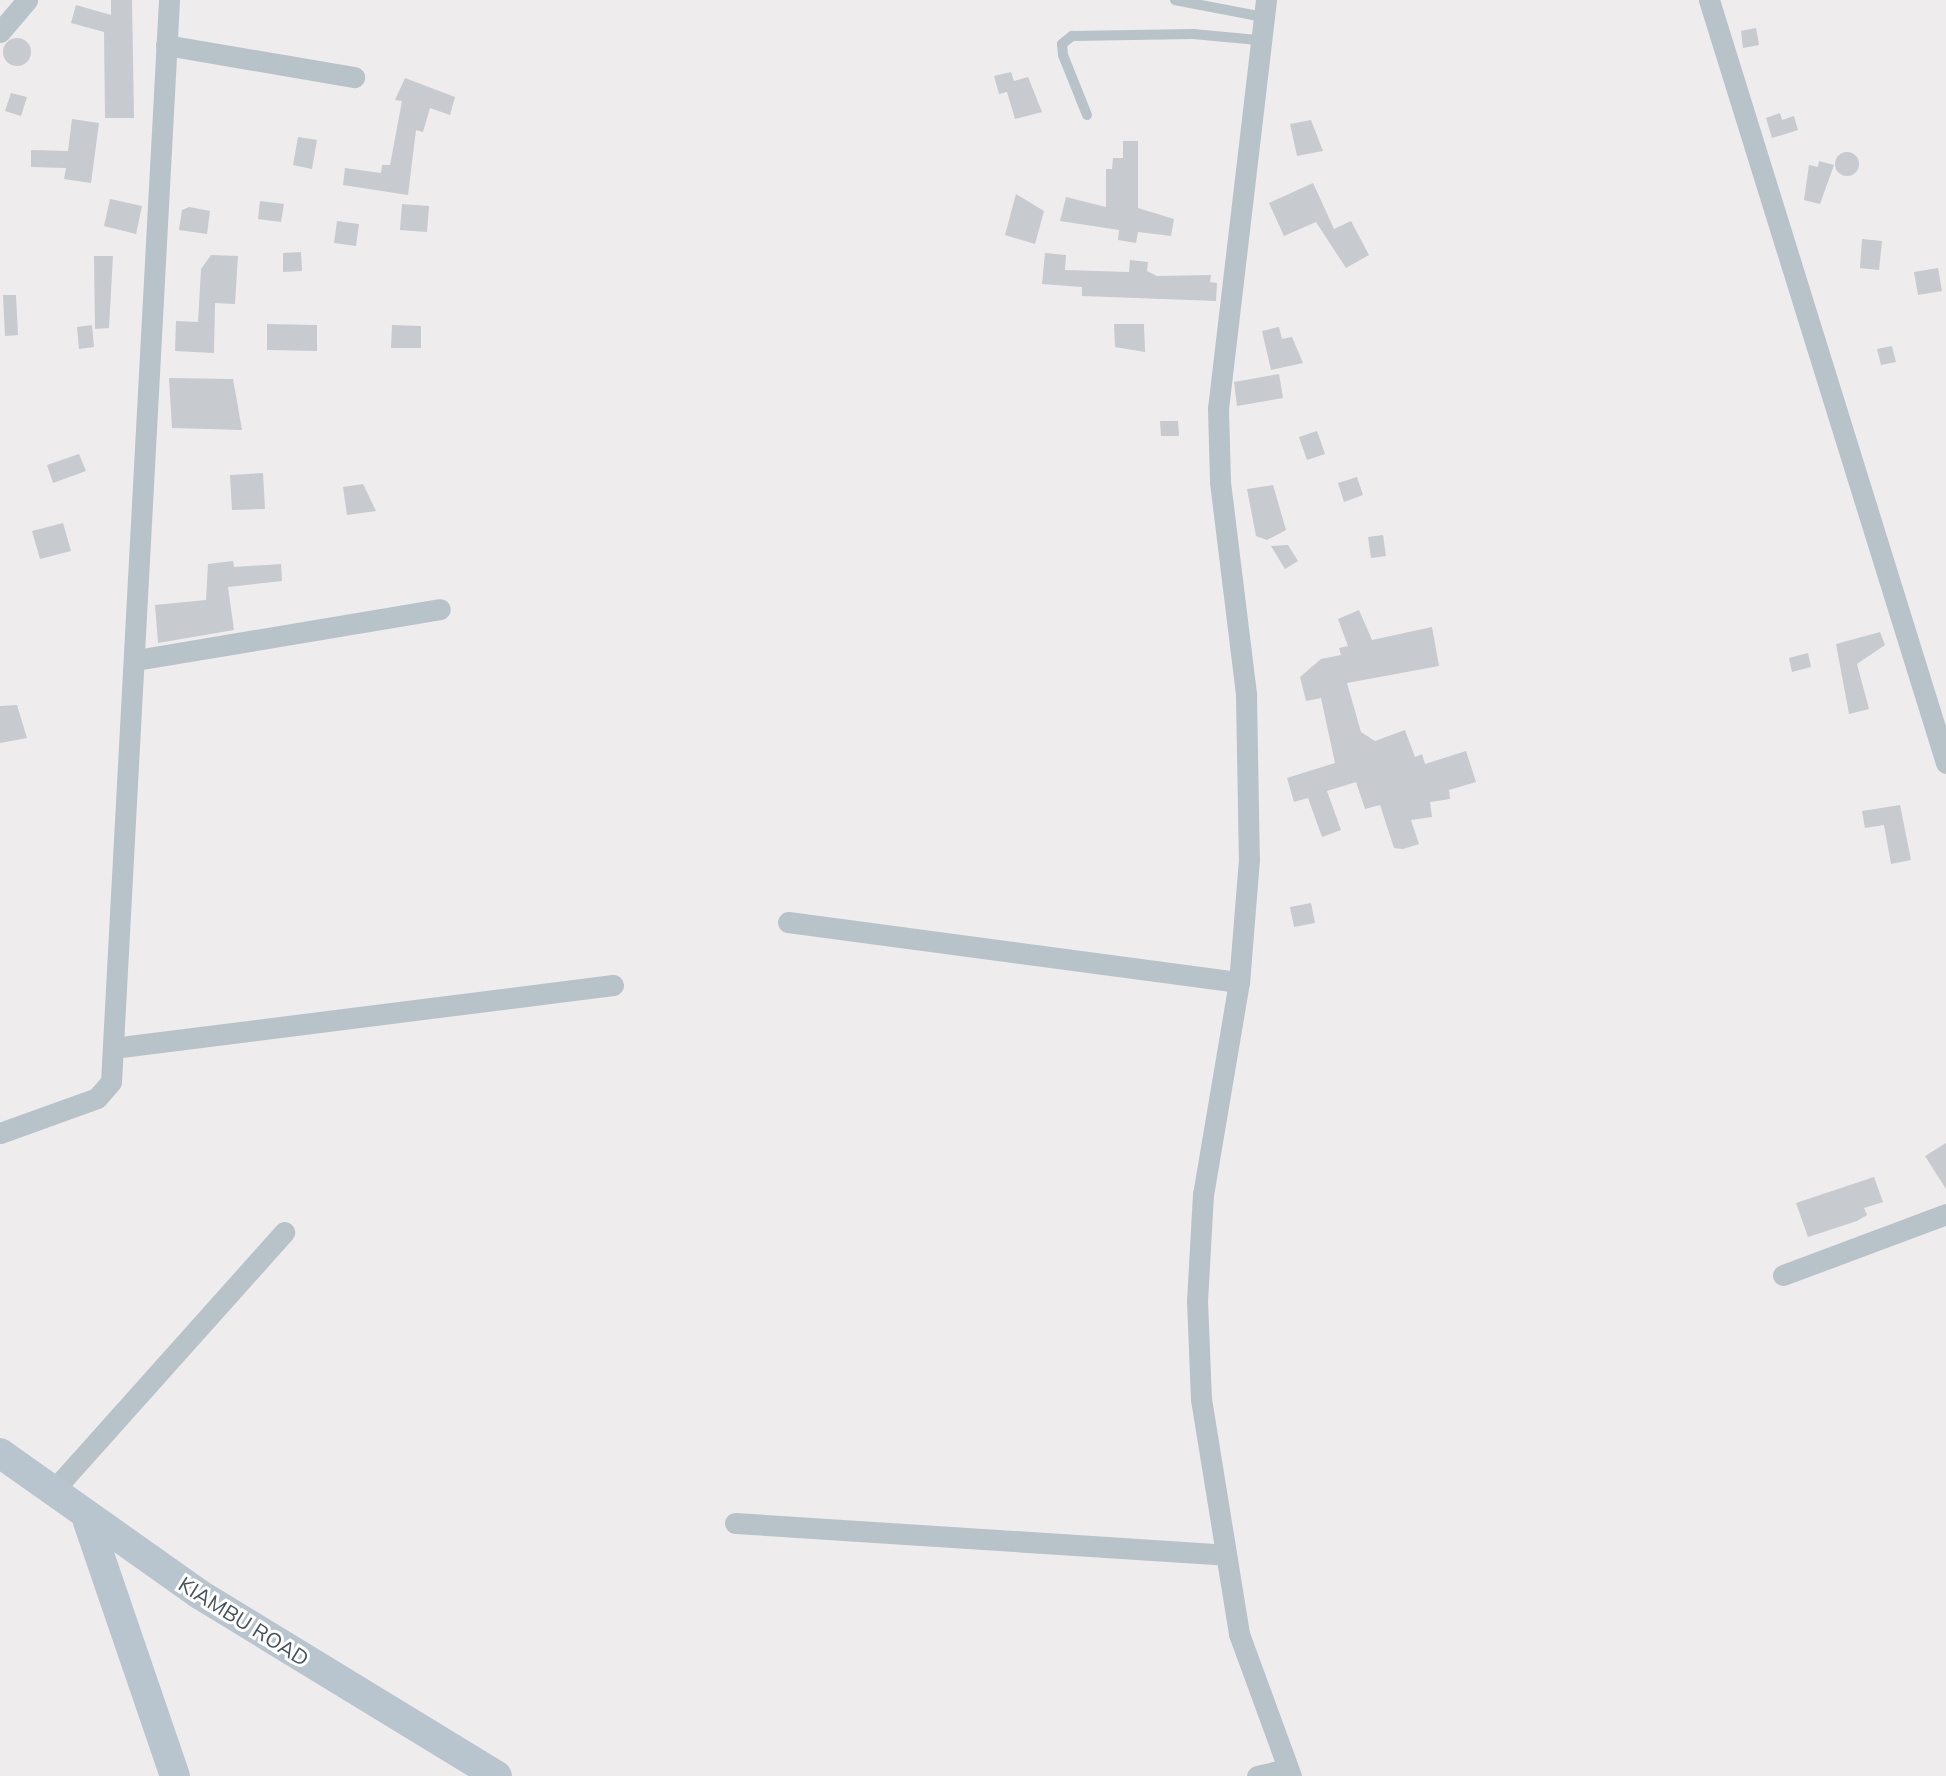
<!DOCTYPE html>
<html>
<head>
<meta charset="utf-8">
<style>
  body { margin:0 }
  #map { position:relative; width:1946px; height:1776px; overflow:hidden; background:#efeced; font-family:Mulish,sans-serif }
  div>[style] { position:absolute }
  .building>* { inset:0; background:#c7cacf }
  .round { border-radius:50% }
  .lane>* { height:10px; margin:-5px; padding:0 5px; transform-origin:5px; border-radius:5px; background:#b8c2c9 }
  .street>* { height:21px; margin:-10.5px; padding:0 10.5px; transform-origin:10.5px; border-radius:10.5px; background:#b8c2c9 }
  .secondary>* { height:30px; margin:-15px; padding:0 15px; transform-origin:15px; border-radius:15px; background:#b9c5ce }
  span { translate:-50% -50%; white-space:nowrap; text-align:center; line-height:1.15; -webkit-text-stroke:6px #fff; paint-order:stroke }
  .street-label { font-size:21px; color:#465159 }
</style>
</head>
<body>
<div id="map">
  <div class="building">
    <div style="clip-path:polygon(111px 0,132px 0,134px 118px,105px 118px,104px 32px,71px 23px,76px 5px,111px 15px)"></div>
    <div style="clip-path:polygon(1756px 28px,1759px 45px,1743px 48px,1741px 31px)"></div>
    <div class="round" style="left:3px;top:38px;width:28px;height:28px"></div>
    <div style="clip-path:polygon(1011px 72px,1014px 81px,1028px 77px,1042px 112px,1015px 119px,1007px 92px,999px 94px,994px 76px)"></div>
    <div style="clip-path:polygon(405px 78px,455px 97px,450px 115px,430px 108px,423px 132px,416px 130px,408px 195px,343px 185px,345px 168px,381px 173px,382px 165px,390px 165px,402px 101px,395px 100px)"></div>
    <div style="clip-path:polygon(11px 93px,27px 97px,21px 116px,5px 111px)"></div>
    <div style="clip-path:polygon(1780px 113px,1782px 120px,1794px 116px,1798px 130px,1772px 138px,1766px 118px)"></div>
    <div style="clip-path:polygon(72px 119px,99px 123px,91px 183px,64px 179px,66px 168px,31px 167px,31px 150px,68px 151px)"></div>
    <div style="clip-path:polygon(1311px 120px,1323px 151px,1297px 156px,1290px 124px)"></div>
    <div style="clip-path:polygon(298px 137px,317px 140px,312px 169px,293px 165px)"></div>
    <div style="clip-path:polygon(1123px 141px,1138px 141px,1138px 208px,1174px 219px,1171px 236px,1138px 232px,1136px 243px,1118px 240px,1119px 230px,1060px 221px,1066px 197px,1106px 207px,1106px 169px,1112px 169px,1113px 158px,1123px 158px)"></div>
    <div class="round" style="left:1835px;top:152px;width:24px;height:24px"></div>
    <div style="clip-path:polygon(1819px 161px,1834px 165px,1820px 204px,1804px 200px,1809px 165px,1818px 167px)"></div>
    <div style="clip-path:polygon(1313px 183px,1334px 229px,1351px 221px,1369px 255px,1346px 268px,1316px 222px,1284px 236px,1269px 203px)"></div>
    <div style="clip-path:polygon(1016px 194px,1044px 211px,1035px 244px,1005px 235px)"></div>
    <div style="clip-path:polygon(110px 199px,142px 206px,136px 234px,104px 226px)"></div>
    <div style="clip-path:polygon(260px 201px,284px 204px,281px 222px,258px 219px)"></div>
    <div style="clip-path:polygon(402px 204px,429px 206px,427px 232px,400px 230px)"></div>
    <div style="clip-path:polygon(189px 207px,210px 211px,207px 234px,179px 230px,182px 210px)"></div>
    <div style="clip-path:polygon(337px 221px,359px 224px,356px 246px,334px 243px)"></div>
    <div style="clip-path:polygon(1862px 239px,1882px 241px,1879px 270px,1860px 268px)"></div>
    <div style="clip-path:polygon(301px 252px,302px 271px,283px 272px,283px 253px)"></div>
    <div style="clip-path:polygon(1045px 253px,1066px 255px,1065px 270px,1129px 272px,1130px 260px,1148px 262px,1147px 271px,1157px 276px,1211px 275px,1210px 282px,1217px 283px,1216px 301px,1082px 296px,1082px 287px,1042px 284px)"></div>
    <div style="clip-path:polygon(211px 255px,238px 256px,235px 304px,215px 303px,214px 353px,175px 351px,176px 321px,198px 322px,201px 269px)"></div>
    <div style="clip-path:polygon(94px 256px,113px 256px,109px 328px,95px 329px)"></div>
    <div style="clip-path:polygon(1938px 268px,1942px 291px,1918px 295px,1914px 272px)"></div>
    <div style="clip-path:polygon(3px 295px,16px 295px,18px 335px,5px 336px)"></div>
    <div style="clip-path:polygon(267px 324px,317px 325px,317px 351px,267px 350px)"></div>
    <div style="clip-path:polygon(1114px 324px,1144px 324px,1145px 352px,1115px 347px)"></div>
    <div style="clip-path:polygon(92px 325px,94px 347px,79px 349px,77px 327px)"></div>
    <div style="clip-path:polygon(392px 325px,421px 326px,421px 348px,391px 348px)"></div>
    <div style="clip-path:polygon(1279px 327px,1282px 339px,1292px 337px,1303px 363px,1271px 370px,1262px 331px)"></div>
    <div style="clip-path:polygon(1892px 346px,1896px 362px,1881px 365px,1877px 349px)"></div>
    <div style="clip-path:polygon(1279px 374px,1283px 398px,1237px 406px,1234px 382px)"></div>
    <div style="clip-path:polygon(169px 378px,233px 379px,242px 430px,172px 428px)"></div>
    <div style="clip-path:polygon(1160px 421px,1178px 421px,1179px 436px,1161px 436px)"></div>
    <div style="clip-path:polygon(1317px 431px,1325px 454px,1307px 460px,1299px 437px)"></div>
    <div style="clip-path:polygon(79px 454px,86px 471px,53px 483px,47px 465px)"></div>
    <div style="clip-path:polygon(263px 473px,265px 509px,232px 510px,230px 475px)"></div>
    <div style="clip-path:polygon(1357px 477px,1363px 495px,1344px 502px,1338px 483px)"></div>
    <div style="clip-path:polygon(363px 484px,376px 511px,347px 515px,343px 487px)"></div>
    <div style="clip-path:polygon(1273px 485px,1286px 530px,1267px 540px,1256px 536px,1247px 489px)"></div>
    <div style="clip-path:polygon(63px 523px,71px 551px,40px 559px,32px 531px)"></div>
    <div style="clip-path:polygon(1383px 535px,1386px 556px,1371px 558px,1368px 537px)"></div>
    <div style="clip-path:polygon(1288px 545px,1298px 561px,1285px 569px,1271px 546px)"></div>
    <div style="clip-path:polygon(233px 561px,234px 567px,281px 564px,282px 581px,228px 587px,234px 630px,158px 643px,155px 605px,206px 600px,208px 564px)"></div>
    <div style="clip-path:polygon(1359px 610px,1372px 640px,1432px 627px,1439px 666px,1347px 683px,1361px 732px,1375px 741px,1405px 730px,1415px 757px,1422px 754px,1425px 764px,1466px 751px,1476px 782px,1449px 790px,1450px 799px,1430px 802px,1432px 817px,1411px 820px,1419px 844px,1403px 849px,1394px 848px,1380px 805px,1365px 809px,1356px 782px,1327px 791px,1341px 830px,1322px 837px,1308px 798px,1294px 802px,1287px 778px,1335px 763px,1321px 698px,1306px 701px,1300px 677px,1321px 659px,1341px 655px,1339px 648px,1348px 646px,1338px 619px)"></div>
    <div style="clip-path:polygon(1880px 632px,1885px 645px,1857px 664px,1869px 709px,1849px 714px,1836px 644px)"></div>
    <div style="clip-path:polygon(1808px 653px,1811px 667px,1792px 672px,1789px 658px)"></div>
    <div style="clip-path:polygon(17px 705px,27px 738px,0 743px,0 706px)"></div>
    <div style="clip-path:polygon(1900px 805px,1911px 860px,1891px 864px,1884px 825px,1865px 828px,1862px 811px)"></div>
    <div style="clip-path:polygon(1311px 903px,1315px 923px,1294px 927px,1290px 907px)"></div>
    <div style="clip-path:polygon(1946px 1143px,1946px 1189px,1925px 1156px)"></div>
    <div style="clip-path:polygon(1874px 1177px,1883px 1202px,1864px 1208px,1867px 1215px,1857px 1221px,1808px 1237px,1796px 1203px)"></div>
  </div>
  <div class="lane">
    <div style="left:1175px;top:0;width:90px;rotate:10.9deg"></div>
    <div style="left:1087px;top:115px;width:65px;rotate:-111.8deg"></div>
    <div style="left:1063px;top:55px;width:11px;rotate:-95deg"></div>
    <div style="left:1062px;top:44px;width:13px;rotate:-39deg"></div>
    <div style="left:1072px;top:36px;width:121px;rotate:-0.9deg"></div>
    <div style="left:1193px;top:34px;width:65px;rotate:5.3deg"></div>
  </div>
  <div class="street">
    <div style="left:1266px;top:0;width:412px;rotate:96.7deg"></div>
    <div style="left:1218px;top:409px;width:73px;rotate:88.4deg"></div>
    <div style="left:1220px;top:482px;width:215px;rotate:83deg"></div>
    <div style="left:1246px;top:695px;width:164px;rotate:89deg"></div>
    <div style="left:1249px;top:859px;width:123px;rotate:94.6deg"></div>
    <div style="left:1239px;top:982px;width:215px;rotate:99.6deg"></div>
    <div style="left:1203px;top:1194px;width:106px;rotate:93.2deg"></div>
    <div style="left:1197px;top:1300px;width:99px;rotate:87.7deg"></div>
    <div style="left:1201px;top:1399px;width:238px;rotate:80.8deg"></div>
    <div style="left:1239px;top:1634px;width:151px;rotate:69.9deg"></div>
    <div style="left:1709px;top:0;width:799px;rotate:72.74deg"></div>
    <div style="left:0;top:32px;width:42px;rotate:-49.8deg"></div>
    <div style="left:166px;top:45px;width:191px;rotate:9.7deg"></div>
    <div style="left:136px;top:660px;width:308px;rotate:-9.5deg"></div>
    <div style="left:788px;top:922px;width:455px;rotate:7.6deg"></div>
    <div style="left:113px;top:1048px;width:504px;rotate:-7.18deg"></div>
    <div style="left:0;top:1133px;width:103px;rotate:-19.8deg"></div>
    <div style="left:97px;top:1098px;width:21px;rotate:-49deg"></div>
    <div style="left:111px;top:1082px;width:1084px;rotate:-86.93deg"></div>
    <div style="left:1783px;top:1275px;width:174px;rotate:-20.5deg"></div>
    <div style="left:51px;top:1493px;width:350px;rotate:-48.2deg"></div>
    <div style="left:735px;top:1523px;width:492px;rotate:3.7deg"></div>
    <div style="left:1257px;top:1776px;width:31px;rotate:-13deg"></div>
  </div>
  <div class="secondary">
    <div style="left:0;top:1453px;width:244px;rotate:35.3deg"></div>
    <div style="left:199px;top:1594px;width:349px;rotate:31.4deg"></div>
    <div style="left:88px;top:1522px;width:268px;rotate:71.1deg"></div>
  </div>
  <div class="street-label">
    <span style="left:244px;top:1621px;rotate:32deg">KIAMBU ROAD</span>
  </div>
</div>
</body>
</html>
